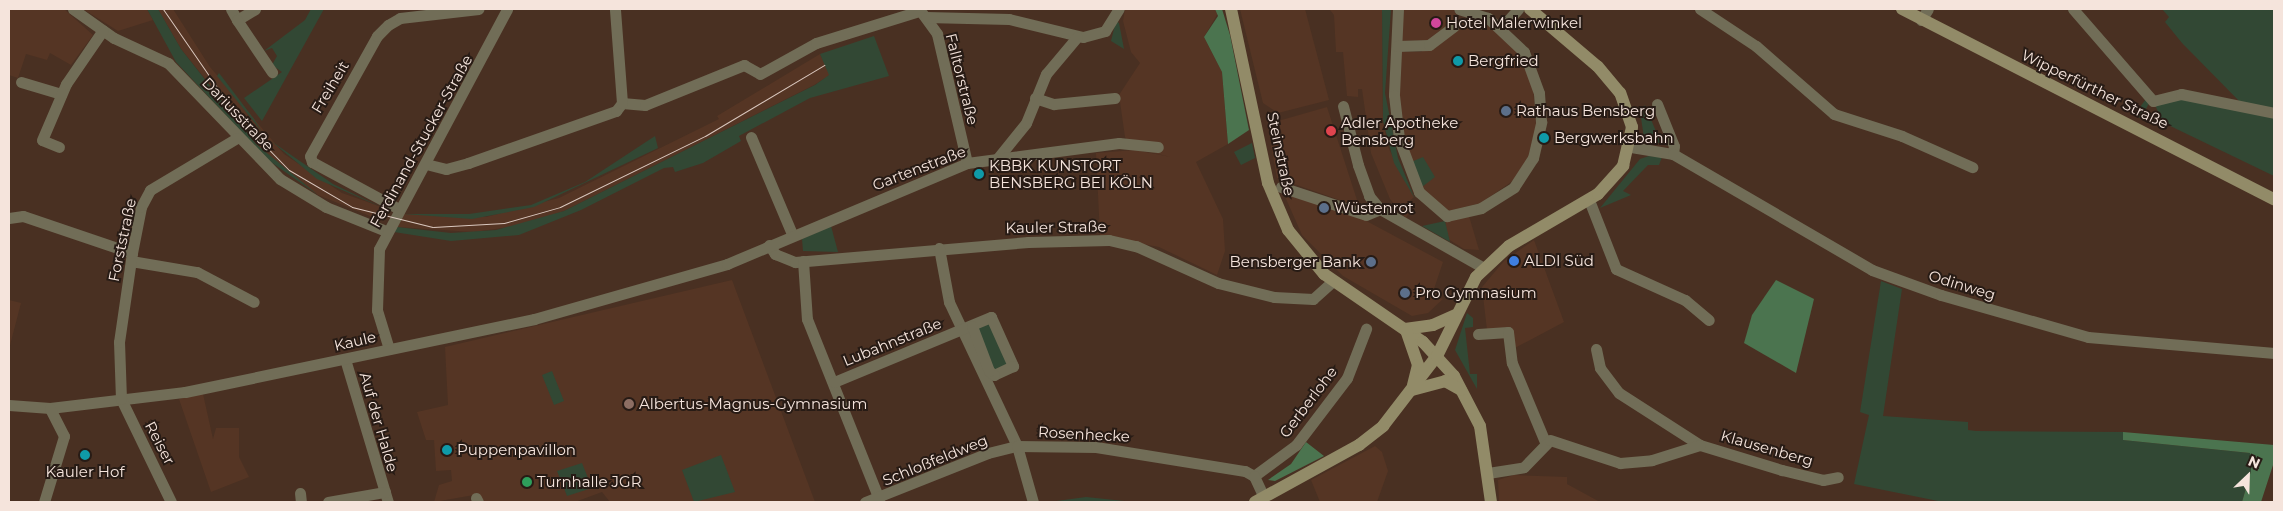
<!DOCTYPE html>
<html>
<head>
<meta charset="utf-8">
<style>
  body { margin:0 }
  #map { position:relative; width:2283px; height:511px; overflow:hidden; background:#493022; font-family:Montserrat,sans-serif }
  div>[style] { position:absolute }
  .built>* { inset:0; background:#553524 }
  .green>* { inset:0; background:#324834 }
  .forest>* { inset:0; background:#4b744f }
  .street>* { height:11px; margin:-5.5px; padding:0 5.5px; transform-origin:5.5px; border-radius:5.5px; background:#716d57 }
  .secondary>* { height:12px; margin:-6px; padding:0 6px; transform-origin:6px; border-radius:6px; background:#928b68 }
  .tram>* { height:1px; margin:-0.5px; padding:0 0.5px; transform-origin:0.5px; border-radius:0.5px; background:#dac8bf }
  .dots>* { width:14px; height:14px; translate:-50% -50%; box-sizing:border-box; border:2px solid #271b15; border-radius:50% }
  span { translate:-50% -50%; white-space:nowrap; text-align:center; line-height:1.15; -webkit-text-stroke:4px #271b15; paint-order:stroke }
  .poi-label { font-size:15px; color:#f5e4dc }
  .left { translate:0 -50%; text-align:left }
  .right { translate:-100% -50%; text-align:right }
  .street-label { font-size:15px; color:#f5e4dc }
  .frame { position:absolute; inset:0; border:10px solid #f5e4dc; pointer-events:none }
  .north { position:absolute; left:2223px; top:451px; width:50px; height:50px; -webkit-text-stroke:4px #271b15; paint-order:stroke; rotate:24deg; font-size:14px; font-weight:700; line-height:20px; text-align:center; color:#f5e4dc }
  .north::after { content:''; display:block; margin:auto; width:18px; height:22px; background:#f5e4dc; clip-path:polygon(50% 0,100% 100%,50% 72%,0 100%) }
</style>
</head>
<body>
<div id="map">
  <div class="built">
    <div style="clip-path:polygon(9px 9px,64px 9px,93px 35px,71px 65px,50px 53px,47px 60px,26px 54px,18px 78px,9px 75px)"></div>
    <div style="clip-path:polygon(83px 9px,147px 9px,153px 20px,118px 31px)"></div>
    <div style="clip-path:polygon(158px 9px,173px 9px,210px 67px,284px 154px,342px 193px,390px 210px,382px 221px,318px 195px,271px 160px,181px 49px)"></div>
    <div style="clip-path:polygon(1125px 9px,1215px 9px,1218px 13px,1204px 37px,1222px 72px,1228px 144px,1196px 162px,1223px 219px,1225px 251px,1217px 275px,1159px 247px,1100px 236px,1096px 153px,1135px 150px,1171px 157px,1132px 148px,1125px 137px,1119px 95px,1140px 63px,1131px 52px,1123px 21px)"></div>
    <div style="clip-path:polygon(1240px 9px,1305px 9px,1329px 100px,1278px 113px,1263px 103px)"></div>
    <div style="clip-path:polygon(1382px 9px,1383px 121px,1388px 147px,1414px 197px,1404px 206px,1410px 211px,1406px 218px,1390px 199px,1371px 153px,1362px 89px,1358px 89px,1358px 97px,1347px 96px,1343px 52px,1336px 52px,1334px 15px,1330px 10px)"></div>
    <div style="clip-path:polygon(1400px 9px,1453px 9px,1459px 19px,1430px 40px,1401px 41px)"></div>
    <div style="clip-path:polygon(1475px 18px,1491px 24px,1517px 50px,1533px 88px,1536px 126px,1528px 158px,1514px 180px,1481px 203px,1444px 212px,1425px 194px,1407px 154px,1399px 116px,1400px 52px,1421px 52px)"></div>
    <div style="clip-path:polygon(820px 54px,830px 75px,814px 85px,564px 211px,518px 226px,473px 232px,397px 227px,404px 214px,486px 217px,559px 198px,719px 119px,717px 116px)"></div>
    <div style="clip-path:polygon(1327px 107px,1357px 200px,1348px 203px,1277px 178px,1270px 140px,1283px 136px,1278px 121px)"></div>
    <div style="clip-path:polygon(1283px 192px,1359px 217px,1443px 262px,1432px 295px,1443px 299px,1428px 313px,1412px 316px,1343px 276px,1302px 235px)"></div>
    <div style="clip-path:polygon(1469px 216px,1479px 250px,1464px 249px,1448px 239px,1445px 221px)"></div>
    <div style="clip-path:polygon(1534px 240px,1564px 322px,1511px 350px,1511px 334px,1487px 330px,1482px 287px,1504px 261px)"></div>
    <div style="clip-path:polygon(732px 280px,815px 502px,610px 502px,602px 492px,575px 502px,481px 502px,474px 495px,434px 502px,439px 485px,452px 481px,451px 470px,436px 471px,434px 440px,426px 440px,417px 412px,448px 405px,445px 347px)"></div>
    <div style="clip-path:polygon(9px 300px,21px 303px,9px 349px)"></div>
    <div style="clip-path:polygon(203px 394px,213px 439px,216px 428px,239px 428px,239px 457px,249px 477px,211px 492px,179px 399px)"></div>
    <div style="clip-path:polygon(1375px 446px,1382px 452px,1388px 471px,1377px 502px,1320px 502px,1311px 480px)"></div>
    <div style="clip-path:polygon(1514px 475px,1567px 477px,1567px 484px,1600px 502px,1499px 502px,1498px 480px)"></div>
  </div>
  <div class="green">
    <div style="clip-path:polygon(147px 9px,158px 9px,181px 49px,256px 144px,318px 195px,268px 160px,176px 62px)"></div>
    <div style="clip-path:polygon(311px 9px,324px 9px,262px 121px,244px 98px,282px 72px,272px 65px,277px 56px,272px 48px,264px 51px,305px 20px)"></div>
    <div style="clip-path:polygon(1382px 9px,1391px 9px,1385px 93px,1398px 158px,1415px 199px,1394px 163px,1383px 121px)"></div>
    <div style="clip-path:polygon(2162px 9px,2274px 9px,2274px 110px,2242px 104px,2182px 43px,2165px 22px,2169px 17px)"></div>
    <div style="clip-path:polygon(1116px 21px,1119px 23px,1124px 49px,1111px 41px)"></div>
    <div style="clip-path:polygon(874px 36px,889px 76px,810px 98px,739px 136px,741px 141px,703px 163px,675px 172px,673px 167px,664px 168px,581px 210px,519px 235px,451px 241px,394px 232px,397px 227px,451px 233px,496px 230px,564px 211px,815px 85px,829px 75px,820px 54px)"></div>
    <div style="clip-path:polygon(219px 73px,254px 119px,262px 132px,217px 76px)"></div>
    <div style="clip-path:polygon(2174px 96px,2274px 115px,2274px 176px,2162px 122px,2154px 102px)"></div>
    <div style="clip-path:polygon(2146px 99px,2149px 103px,2145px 111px,2151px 123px,2134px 115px)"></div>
    <div style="clip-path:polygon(1645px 105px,1660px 141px,1668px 146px,1644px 138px,1640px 111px)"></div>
    <div style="clip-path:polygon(655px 136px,658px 148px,534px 207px,472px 219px,404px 214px,469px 214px,531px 205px,585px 182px)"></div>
    <div style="clip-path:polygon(271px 141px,333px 184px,381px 207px,317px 179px)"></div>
    <div style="clip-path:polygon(1252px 143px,1255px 158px,1241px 165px,1234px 152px)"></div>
    <div style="clip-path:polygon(1649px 156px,1662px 157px,1659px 165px,1648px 165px,1623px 191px,1631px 195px,1600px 208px,1640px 159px)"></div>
    <div style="clip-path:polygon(1423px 157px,1435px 177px,1422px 187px,1411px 162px)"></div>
    <div style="clip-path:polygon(1445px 221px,1450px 242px,1422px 226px)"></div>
    <div style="clip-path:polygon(831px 226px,838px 252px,803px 251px,802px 239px)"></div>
    <div style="clip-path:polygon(1881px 281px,1902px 289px,1883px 416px,1968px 422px,1968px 430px,1976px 431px,2123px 432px,2123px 440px,2250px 453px,2251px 471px,2242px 502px,1943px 502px,1854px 484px,1869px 415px,1860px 412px)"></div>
    <div style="clip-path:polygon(1467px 313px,1473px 318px,1473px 327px,1465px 328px,1470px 374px,1477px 374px,1477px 389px,1455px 350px)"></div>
    <div style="clip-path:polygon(988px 321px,1010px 364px,995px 373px,975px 327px)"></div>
    <div style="clip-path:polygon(552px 371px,564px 401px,554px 405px,542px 375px)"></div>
    <div style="clip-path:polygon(721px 455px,735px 492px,694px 502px,682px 470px)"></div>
    <div style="clip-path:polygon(582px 463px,592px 488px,567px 496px,557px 471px)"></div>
    <div style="clip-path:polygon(1086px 497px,1134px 502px,1049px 502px)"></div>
  </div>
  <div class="forest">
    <div style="clip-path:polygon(1215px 9px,1222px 9px,1230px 35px,1249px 130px,1228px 144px,1222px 72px,1204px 37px,1218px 16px)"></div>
    <div style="clip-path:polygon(1776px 280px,1814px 299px,1796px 373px,1744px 343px,1752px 315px)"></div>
    <div style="clip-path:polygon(2123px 432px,2274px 445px,2274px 462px,2261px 502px,2242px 502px,2251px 471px,2250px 453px,2123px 440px)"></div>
    <div style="clip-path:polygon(1306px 442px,1324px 456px,1275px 481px,1268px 480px,1291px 464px)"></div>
  </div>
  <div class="street">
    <div style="left:73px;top:9px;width:50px;rotate:35.3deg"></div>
    <div style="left:114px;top:38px;width:60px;rotate:24.8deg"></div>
    <div style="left:168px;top:63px;width:161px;rotate:46deg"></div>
    <div style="left:280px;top:179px;width:54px;rotate:31.3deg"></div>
    <div style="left:326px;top:207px;width:65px;rotate:21.8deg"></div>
    <div style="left:231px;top:9px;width:13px;rotate:61deg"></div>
    <div style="left:237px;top:20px;width:21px;rotate:-31deg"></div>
    <div style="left:1398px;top:9px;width:86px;rotate:92.7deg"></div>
    <div style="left:1394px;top:95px;width:44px;rotate:83.5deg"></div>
    <div style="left:1399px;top:139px;width:57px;rotate:69.3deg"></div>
    <div style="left:1419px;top:192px;width:37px;rotate:41deg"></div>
    <div style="left:1447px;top:216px;width:35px;rotate:-13deg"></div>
    <div style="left:1481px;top:208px;width:39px;rotate:-32deg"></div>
    <div style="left:1514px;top:187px;width:35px;rotate:-57deg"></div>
    <div style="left:1533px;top:158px;width:37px;rotate:-77deg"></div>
    <div style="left:1541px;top:122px;width:29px;rotate:-94deg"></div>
    <div style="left:1539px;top:93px;width:44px;rotate:-110.1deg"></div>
    <div style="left:1524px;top:52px;width:50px;rotate:-136.6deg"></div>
    <div style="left:1488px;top:18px;width:30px;rotate:-163deg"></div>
    <div style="left:1700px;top:9px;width:67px;rotate:33.5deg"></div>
    <div style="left:1756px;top:46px;width:103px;rotate:41.1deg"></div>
    <div style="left:1834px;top:114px;width:71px;rotate:17.9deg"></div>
    <div style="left:1902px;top:136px;width:77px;rotate:23.9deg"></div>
    <div style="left:2073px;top:9px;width:122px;rotate:49deg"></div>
    <div style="left:2153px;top:101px;width:29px;rotate:-14deg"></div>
    <div style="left:2181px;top:94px;width:95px;rotate:11.5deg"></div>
    <div style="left:922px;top:13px;width:26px;rotate:54deg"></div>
    <div style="left:937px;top:34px;width:132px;rotate:76.9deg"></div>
    <div style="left:926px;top:17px;width:83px;rotate:1.4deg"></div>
    <div style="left:1009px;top:19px;width:76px;rotate:13.7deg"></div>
    <div style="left:1083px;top:37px;width:23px;rotate:-15deg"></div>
    <div style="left:1105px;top:31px;width:26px;rotate:-58deg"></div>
    <div style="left:237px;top:20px;width:63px;rotate:56.1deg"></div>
    <div style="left:1921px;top:20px;width:13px;rotate:-58deg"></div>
    <div style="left:1502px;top:27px;width:24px;rotate:-48deg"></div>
    <div style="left:1397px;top:46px;width:32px;rotate:-2deg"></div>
    <div style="left:1429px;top:45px;width:31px;rotate:-37deg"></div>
    <div style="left:21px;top:82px;width:42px;rotate:16.7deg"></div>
    <div style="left:1035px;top:98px;width:20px;rotate:18deg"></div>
    <div style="left:1054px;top:104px;width:61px;rotate:-5.6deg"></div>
    <div style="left:622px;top:103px;width:23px;rotate:5deg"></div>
    <div style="left:645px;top:105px;width:107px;rotate:-22deg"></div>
    <div style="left:744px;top:65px;width:18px;rotate:29deg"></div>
    <div style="left:760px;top:74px;width:64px;rotate:-29deg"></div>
    <div style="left:816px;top:43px;width:108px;rotate:-17.3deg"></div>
    <div style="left:1657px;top:104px;width:45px;rotate:68deg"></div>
    <div style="left:1674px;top:146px;width:8px;rotate:97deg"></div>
    <div style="left:1343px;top:106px;width:61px;rotate:75.7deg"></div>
    <div style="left:1358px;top:165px;width:33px;rotate:70deg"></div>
    <div style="left:1369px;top:196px;width:17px;rotate:50deg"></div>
    <div style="left:1380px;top:209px;width:120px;rotate:29.6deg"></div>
    <div style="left:751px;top:137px;width:105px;rotate:67.1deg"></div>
    <div style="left:59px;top:147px;width:18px;rotate:-158deg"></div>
    <div style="left:42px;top:140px;width:61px;rotate:-66.8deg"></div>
    <div style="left:66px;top:84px;width:65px;rotate:-55.6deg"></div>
    <div style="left:1631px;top:147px;width:43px;rotate:9.5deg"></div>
    <div style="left:1673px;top:154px;width:230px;rotate:30.2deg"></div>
    <div style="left:1872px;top:270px;width:73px;rotate:19.9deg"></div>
    <div style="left:1941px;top:295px;width:153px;rotate:15.9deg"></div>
    <div style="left:2088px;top:337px;width:187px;rotate:4.9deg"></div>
    <div style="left:997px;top:159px;width:46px;rotate:-51.1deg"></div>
    <div style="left:1026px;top:123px;width:53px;rotate:-67.8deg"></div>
    <div style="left:1046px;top:74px;width:48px;rotate:-50deg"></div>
    <div style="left:426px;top:164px;width:21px;rotate:14deg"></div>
    <div style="left:446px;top:169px;width:23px;rotate:-15deg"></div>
    <div style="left:468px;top:163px;width:157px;rotate:-19.4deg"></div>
    <div style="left:616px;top:111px;width:10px;rotate:-53deg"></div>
    <div style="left:622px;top:103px;width:94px;rotate:-94.3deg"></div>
    <div style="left:1281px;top:187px;width:89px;rotate:18.2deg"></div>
    <div style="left:1366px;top:215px;width:15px;rotate:-23deg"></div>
    <div style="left:1589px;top:200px;width:74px;rotate:68.6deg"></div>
    <div style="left:1616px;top:269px;width:76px;rotate:24.2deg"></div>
    <div style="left:1685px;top:300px;width:31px;rotate:40deg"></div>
    <div style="left:399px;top:209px;width:99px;rotate:-151.6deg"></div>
    <div style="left:312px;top:162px;width:6px;rotate:-108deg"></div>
    <div style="left:310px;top:156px;width:137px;rotate:-60.8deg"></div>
    <div style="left:377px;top:36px;width:16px;rotate:-45deg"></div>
    <div style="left:388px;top:25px;width:14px;rotate:-30deg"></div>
    <div style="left:400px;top:18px;width:79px;rotate:-6.6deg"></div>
    <div style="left:9px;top:218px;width:14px;rotate:-8deg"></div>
    <div style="left:23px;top:216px;width:115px;rotate:18.7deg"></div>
    <div style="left:769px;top:245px;width:11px;rotate:56deg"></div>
    <div style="left:775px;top:254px;width:22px;rotate:22deg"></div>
    <div style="left:795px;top:262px;width:234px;rotate:-4.9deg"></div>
    <div style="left:1028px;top:242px;width:81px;rotate:-1.4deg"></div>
    <div style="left:1109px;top:240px;width:28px;rotate:13deg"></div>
    <div style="left:1136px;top:246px;width:90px;rotate:24.3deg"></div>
    <div style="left:1218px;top:283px;width:58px;rotate:14deg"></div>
    <div style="left:1274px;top:297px;width:39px;rotate:3deg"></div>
    <div style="left:1313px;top:299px;width:27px;rotate:-42deg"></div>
    <div style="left:939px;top:248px;width:55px;rotate:79.5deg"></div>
    <div style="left:949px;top:302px;width:159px;rotate:64.7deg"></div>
    <div style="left:1017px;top:446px;width:58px;rotate:74.1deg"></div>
    <div style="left:131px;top:261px;width:67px;rotate:9.5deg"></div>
    <div style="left:197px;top:272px;width:64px;rotate:27.8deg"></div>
    <div style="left:803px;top:261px;width:58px;rotate:86.1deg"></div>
    <div style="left:807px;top:319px;width:194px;rotate:68.2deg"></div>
    <div style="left:1478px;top:334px;width:30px;rotate:-4deg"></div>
    <div style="left:1508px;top:332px;width:31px;rotate:83deg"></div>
    <div style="left:1512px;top:363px;width:86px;rotate:67.3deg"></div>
    <div style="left:389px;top:349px;width:41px;rotate:-107.1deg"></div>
    <div style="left:377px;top:310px;width:61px;rotate:-88.1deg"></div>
    <div style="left:379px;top:249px;width:272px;rotate:-61.9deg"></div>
    <div style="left:1596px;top:349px;width:19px;rotate:78deg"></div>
    <div style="left:1600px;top:368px;width:31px;rotate:53deg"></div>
    <div style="left:1619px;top:393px;width:96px;rotate:32.7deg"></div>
    <div style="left:1700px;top:445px;width:86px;rotate:17deg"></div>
    <div style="left:1782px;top:470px;width:42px;rotate:13.7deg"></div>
    <div style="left:1823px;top:480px;width:15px;rotate:-11deg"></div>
    <div style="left:345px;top:359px;width:149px;rotate:73.3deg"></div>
    <div style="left:834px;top:382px;width:170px;rotate:-22.5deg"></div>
    <div style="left:991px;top:317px;width:54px;rotate:65.8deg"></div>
    <div style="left:1013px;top:366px;width:21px;rotate:155deg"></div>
    <div style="left:994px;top:375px;width:6px;rotate:-141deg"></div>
    <div style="left:989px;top:371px;width:48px;rotate:-110.7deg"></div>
    <div style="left:9px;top:405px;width:41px;rotate:4.2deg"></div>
    <div style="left:50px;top:408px;width:136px;rotate:-6.8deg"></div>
    <div style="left:185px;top:392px;width:357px;rotate:-11.8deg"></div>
    <div style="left:534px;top:319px;width:201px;rotate:-15.9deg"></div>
    <div style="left:727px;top:264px;width:260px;rotate:-22.8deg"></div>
    <div style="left:967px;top:163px;width:153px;rotate:-7.5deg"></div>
    <div style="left:1119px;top:143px;width:39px;rotate:6deg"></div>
    <div style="left:1488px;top:473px;width:36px;rotate:-9deg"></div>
    <div style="left:1524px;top:467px;width:37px;rotate:-46deg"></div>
    <div style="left:1550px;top:440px;width:74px;rotate:18.2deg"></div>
    <div style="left:1620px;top:463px;width:32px;rotate:-5deg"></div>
    <div style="left:1652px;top:460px;width:50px;rotate:-17.4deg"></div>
    <div style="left:1254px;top:476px;width:52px;rotate:-36.4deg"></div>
    <div style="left:1296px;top:445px;width:84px;rotate:-52.7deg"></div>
    <div style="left:1347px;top:378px;width:53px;rotate:-68.8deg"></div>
    <div style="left:300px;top:493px;width:9px;rotate:84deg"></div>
    <div style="left:476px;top:498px;width:4px;rotate:63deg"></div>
    <div style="left:44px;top:502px;width:69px;rotate:-73.1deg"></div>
    <div style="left:64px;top:436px;width:31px;rotate:-117deg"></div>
    <div style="left:171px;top:502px;width:114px;rotate:-115.9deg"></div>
    <div style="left:121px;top:399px;width:57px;rotate:-92deg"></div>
    <div style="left:119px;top:342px;width:90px;rotate:-81.7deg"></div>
    <div style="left:132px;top:253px;width:47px;rotate:-78.9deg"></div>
    <div style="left:141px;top:207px;width:19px;rotate:-62deg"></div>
    <div style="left:150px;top:190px;width:101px;rotate:-30.9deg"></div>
    <div style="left:328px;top:502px;width:58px;rotate:-10deg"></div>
    <div style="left:865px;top:502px;width:132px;rotate:-21.7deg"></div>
    <div style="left:988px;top:453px;width:30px;rotate:-14deg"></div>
    <div style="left:1017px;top:446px;width:79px;rotate:0.7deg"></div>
    <div style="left:1096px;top:447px;width:151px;rotate:9.2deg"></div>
    <div style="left:1245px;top:471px;width:10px;rotate:29deg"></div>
    <div style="left:1254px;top:476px;width:23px;rotate:65deg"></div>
  </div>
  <div class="secondary">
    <div style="left:1231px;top:9px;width:178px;rotate:78deg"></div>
    <div style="left:1268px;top:183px;width:51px;rotate:66.9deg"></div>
    <div style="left:1288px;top:230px;width:57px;rotate:50.7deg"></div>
    <div style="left:1324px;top:274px;width:120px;rotate:34.5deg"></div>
    <div style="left:1423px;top:342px;width:46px;rotate:47.6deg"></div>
    <div style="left:1454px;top:376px;width:56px;rotate:62.5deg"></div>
    <div style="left:1480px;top:426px;width:77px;rotate:81.8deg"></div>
    <div style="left:1902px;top:9px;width:418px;rotate:27.1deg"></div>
    <div style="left:1405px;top:329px;width:28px;rotate:-8deg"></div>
    <div style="left:1433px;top:325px;width:24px;rotate:-24deg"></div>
    <div style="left:1406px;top:330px;width:37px;rotate:71deg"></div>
    <div style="left:1418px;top:365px;width:21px;rotate:104deg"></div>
    <div style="left:1412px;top:390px;width:34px;rotate:-15deg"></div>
    <div style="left:1445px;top:381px;width:18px;rotate:29deg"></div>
    <div style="left:1255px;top:502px;width:119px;rotate:-28.7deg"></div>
    <div style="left:1359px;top:445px;width:31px;rotate:-38deg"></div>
    <div style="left:1383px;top:426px;width:88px;rotate:-52.4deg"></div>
    <div style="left:1437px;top:356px;width:88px;rotate:-63.7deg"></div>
    <div style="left:1476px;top:277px;width:45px;rotate:-43.2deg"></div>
    <div style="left:1509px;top:246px;width:103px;rotate:-30.3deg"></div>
    <div style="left:1598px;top:194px;width:38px;rotate:-48deg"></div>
    <div style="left:1623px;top:166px;width:40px;rotate:-77deg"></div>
    <div style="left:1632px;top:127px;width:36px;rotate:-109deg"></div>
    <div style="left:1620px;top:93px;width:35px;rotate:-130deg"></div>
    <div style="left:1597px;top:66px;width:88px;rotate:-139.6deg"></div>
  </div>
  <div class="tram">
    <div style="left:163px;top:9px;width:134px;rotate:55.4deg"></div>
    <div style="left:239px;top:119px;width:71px;rotate:45.6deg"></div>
    <div style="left:289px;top:170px;width:73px;rotate:30.4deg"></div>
    <div style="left:352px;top:207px;width:83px;rotate:13.9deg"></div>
    <div style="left:433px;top:227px;width:71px;rotate:-3.2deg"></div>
    <div style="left:504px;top:223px;width:58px;rotate:-15.9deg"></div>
    <div style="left:560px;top:207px;width:161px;rotate:-26.1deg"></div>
    <div style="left:705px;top:136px;width:139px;rotate:-30.8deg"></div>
  </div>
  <div class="dots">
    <div style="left:1436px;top:23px;background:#d1479c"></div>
    <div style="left:1458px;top:61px;background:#0f9aa8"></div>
    <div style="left:1506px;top:111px;background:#5c6f8a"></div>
    <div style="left:1331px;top:131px;background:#e0444e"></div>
    <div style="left:1544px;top:138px;background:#0f9aa8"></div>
    <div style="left:979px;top:174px;background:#0f9aa8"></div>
    <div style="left:1324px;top:208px;background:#5c6f8a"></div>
    <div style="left:1514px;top:261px;background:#3f7fe0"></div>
    <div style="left:1371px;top:262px;background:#5c6f8a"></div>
    <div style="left:1405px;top:293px;background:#5c6f8a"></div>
    <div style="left:629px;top:404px;background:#8d6e63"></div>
    <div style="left:447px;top:450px;background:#0f9aa8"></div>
    <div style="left:85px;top:455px;background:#0f9aa8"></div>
    <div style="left:527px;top:482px;background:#2e9e5b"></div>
  </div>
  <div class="poi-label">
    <span class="left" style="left:1446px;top:23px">Hotel Malerwinkel</span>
    <span class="left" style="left:1468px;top:61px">Bergfried</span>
    <span class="left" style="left:1516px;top:111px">Rathaus Bensberg</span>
    <span class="left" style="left:1341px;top:131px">Adler Apotheke<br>Bensberg</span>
    <span class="left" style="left:1554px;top:138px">Bergwerksbahn</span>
    <span class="left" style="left:989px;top:174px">KBBK KUNSTORT<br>BENSBERG BEI KÖLN</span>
    <span class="left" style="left:1334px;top:208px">Wüstenrot</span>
    <span class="left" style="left:1524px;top:261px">ALDI Süd</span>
    <span class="right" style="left:1361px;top:262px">Bensberger Bank</span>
    <span class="left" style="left:1415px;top:293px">Pro Gymnasium</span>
    <span class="left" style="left:639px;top:404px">Albertus-Magnus-Gymnasium</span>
    <span class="left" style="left:457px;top:450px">Puppenpavillon</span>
    <span style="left:85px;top:472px">Kauler Hof</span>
    <span class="left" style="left:537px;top:482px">Turnhalle JGR</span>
  </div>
  <div class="street-label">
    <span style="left:962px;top:79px;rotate:76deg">Falltorstraße</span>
    <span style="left:330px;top:87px;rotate:-59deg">Freiheit</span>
    <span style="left:2095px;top:89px;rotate:26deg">Wipperfürther Straße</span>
    <span style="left:238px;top:114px;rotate:46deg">Dariusstraße</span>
    <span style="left:421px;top:141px;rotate:-61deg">Ferdinand-Stucker-Straße</span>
    <span style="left:1281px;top:154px;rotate:78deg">Steinstraße</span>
    <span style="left:919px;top:168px;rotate:-21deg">Gartenstraße</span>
    <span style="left:1056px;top:227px;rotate:-1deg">Kauler Straße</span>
    <span style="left:122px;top:240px;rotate:-78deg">Forststraße</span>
    <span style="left:1962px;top:285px;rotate:17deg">Odinweg</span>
    <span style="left:355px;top:341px;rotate:-13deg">Kaule</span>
    <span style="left:892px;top:342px;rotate:-22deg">Lubahnstraße</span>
    <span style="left:1308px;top:402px;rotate:-53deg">Gerberlohe</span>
    <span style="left:379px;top:422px;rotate:74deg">Auf der Halde</span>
    <span style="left:1084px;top:434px;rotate:3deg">Rosenhecke</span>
    <span style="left:160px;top:443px;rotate:62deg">Reiser</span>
    <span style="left:1767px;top:448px;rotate:16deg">Klausenberg</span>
    <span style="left:935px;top:460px;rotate:-22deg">Schloßfeldweg</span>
  </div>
  <div class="frame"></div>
  <div class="north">N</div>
</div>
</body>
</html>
